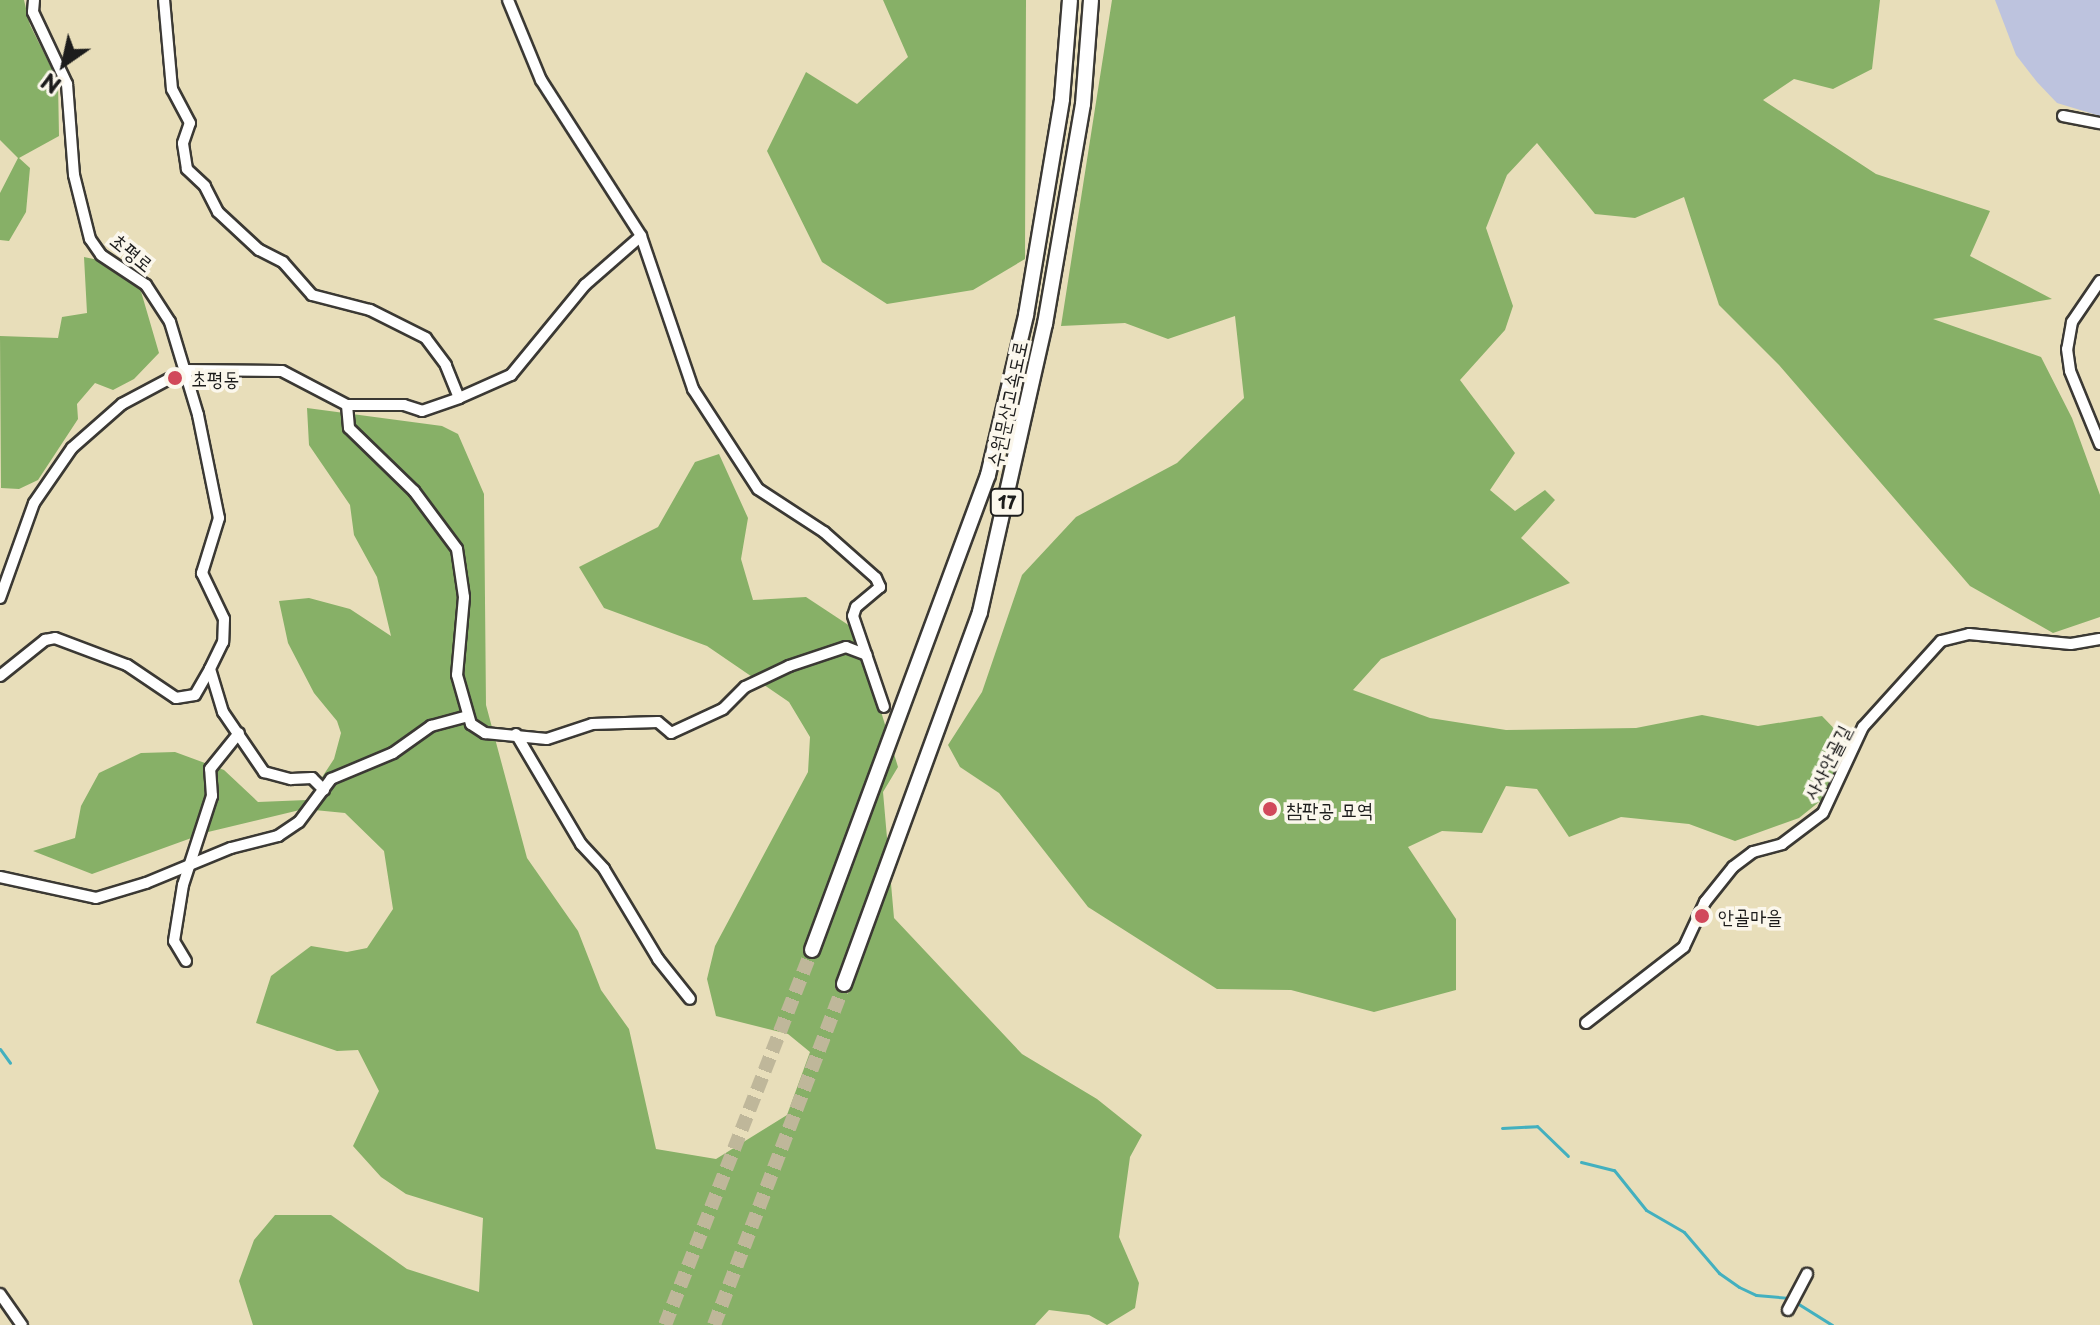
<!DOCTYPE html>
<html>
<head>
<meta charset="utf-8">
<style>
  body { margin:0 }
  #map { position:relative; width:2100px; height:1325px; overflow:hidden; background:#e8deba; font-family:"Playpen Sans","Poor Story",sans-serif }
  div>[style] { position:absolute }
  .industrial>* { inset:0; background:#bdc3de }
  .forest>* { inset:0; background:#87b067 }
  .stream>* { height:3px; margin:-1.5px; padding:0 1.5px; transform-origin:1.5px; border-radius:1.5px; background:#43b0bf }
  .highway-tunnel>* { height:14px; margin-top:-7px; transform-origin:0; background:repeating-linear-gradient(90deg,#bfb79a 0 14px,transparent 0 21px) }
  .roads { filter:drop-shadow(2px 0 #3b3934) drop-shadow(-2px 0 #3b3934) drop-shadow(0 2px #3b3934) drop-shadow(0 -2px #3b3934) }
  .minor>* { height:10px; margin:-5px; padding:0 5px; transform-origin:5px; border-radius:5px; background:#fff }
  .highway>* { height:14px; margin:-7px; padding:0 7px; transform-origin:7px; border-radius:7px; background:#fff }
  .dots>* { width:22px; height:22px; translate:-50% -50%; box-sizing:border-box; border:4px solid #fbf7ec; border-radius:50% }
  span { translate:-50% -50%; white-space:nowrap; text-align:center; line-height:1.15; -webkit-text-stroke:7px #fbf7ec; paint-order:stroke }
  .shield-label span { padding:2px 6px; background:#fbf7ec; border:2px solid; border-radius:6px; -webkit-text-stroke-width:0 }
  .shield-label { font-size:18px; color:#1c1c1c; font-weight:700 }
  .street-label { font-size:20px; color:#1c1c1c }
  .poi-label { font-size:20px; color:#1c1c1c }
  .left { translate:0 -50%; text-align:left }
  .north { position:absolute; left:24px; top:24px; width:80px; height:80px; -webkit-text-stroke:6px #fbf7ec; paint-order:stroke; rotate:214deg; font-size:22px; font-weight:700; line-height:32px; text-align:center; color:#1c1c1c }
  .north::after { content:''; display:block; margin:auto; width:28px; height:36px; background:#1c1c1c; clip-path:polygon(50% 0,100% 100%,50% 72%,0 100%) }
</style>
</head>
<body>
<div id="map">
  <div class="industrial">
    <div style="clip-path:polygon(1995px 0,2100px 0,2100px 116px,2057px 103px,2037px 82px,2016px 55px)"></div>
  </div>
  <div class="forest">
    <div style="clip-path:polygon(0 0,24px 0,30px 25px,58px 81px,59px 136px,19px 158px,30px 168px,26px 212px,9px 241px,0 240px,0 193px,18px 158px,0 140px)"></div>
    <div style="clip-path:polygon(883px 0,1026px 0,1025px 259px,973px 290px,887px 304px,822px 262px,767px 151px,806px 72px,857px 104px,908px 57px)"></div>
    <div style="clip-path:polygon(1112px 0,1880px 0,1872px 69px,1833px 89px,1794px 79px,1763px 100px,1876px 174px,1990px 211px,1970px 256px,2052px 299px,1933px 319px,2041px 357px,2072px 418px,2100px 495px,2100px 617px,2053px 633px,1970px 586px,1779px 365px,1719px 305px,1684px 197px,1635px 218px,1595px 214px,1537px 143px,1507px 175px,1486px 228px,1513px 306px,1505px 330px,1460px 380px,1515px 453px,1490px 490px,1515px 511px,1545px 490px,1555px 500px,1521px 538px,1570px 583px,1381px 659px,1353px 690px,1430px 718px,1506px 730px,1636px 728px,1702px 715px,1758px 726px,1822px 716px,1847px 742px,1834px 790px,1799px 818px,1735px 841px,1689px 824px,1621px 817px,1569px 837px,1537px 789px,1506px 786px,1482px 833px,1442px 831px,1408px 847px,1456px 919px,1456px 990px,1374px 1012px,1291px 990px,1217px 989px,1088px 907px,999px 793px,960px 767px,948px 745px,982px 692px,1022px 575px,1076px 517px,1177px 463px,1244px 398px,1235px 316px,1168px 339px,1125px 323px,1061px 326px)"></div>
    <div style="clip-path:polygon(84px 257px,103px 261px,140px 288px,159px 353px,134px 379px,113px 390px,95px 383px,77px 404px,78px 419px,38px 480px,19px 489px,1px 488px,0 336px,58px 338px,62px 317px,87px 313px)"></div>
    <div style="clip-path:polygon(307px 408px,442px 426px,458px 434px,484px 494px,486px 705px,527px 858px,578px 931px,601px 990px,629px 1029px,656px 1149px,716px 1159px,787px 1115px,810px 1052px,788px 1034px,716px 1016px,707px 979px,715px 946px,808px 772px,810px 737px,789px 702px,707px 646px,604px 608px,579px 567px,658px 527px,695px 462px,719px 454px,748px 518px,741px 559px,753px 600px,806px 597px,856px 630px,898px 767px,883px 792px,894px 918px,1022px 1054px,1097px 1099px,1142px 1135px,1130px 1157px,1119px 1237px,1139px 1283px,1135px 1308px,1107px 1325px,1089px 1315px,1049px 1310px,1035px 1325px,253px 1325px,239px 1281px,254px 1240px,275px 1215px,331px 1215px,407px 1269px,479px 1292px,483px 1218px,406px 1194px,381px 1177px,353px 1146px,379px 1091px,358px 1050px,337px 1051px,256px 1023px,271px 976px,311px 946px,347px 952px,367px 948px,393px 909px,384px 851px,345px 813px,304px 809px,208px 832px,92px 874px,33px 851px,75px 838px,81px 806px,99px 773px,141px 753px,175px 752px,224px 770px,258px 802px,307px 800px,334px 759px,341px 733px,337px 721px,314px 693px,288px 643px,279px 601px,309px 598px,350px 609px,391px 636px,377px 577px,354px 535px,350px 505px,309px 445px)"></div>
  </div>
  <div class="stream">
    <div style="left:0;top:1049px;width:17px;rotate:54deg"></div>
    <div style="left:1502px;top:1128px;width:35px;rotate:-3deg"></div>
    <div style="left:1537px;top:1126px;width:43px;rotate:44.1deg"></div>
    <div style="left:1581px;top:1162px;width:34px;rotate:14deg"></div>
    <div style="left:1614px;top:1170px;width:51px;rotate:51.3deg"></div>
    <div style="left:1646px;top:1210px;width:44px;rotate:30.1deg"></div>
    <div style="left:1684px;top:1232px;width:54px;rotate:49.5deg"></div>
    <div style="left:1719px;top:1273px;width:24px;rotate:35deg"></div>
    <div style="left:1739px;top:1287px;width:19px;rotate:25deg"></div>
    <div style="left:1756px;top:1295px;width:33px;rotate:5deg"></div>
    <div style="left:1789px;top:1298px;width:51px;rotate:32.1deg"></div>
  </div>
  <div class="highway-tunnel">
    <div style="left:665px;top:1325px;width:403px;rotate:-68.6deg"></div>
    <div style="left:714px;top:1325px;width:365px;rotate:-69.1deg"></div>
  </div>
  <div class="roads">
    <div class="minor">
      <div style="left:34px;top:0;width:12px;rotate:95deg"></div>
      <div style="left:33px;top:12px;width:80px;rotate:64.7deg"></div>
      <div style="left:67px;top:84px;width:91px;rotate:85.6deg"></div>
      <div style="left:74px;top:175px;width:66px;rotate:76deg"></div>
      <div style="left:90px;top:239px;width:19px;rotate:55deg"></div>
      <div style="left:101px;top:255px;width:54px;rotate:33.7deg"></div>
      <div style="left:146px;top:285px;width:44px;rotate:57deg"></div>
      <div style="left:170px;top:322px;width:97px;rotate:73.2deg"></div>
      <div style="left:198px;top:415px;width:105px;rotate:78.5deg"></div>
      <div style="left:219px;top:518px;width:58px;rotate:107.2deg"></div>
      <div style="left:202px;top:573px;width:51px;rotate:64.4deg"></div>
      <div style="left:224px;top:619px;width:23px;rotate:92deg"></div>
      <div style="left:223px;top:642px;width:30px;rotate:116deg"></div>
      <div style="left:508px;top:0;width:87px;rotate:67.6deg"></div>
      <div style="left:541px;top:80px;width:185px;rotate:57.3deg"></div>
      <div style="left:641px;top:236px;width:162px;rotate:71.2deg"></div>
      <div style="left:693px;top:389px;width:119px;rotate:57deg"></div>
      <div style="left:758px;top:489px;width:79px;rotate:33.1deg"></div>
      <div style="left:824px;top:532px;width:69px;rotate:41.5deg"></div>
      <div style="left:876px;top:578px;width:10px;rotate:66deg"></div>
      <div style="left:880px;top:587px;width:31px;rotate:140deg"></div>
      <div style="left:856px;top:607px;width:9px;rotate:108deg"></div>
      <div style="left:853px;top:616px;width:96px;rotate:71.2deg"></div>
      <div style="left:2063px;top:116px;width:38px;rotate:11deg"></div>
      <div style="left:2100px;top:281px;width:50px;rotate:124.3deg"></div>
      <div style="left:2072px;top:322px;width:27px;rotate:100deg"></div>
      <div style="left:2067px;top:349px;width:22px;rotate:82deg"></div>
      <div style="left:2070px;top:371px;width:79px;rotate:67.7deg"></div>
      <div style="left:459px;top:398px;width:57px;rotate:-23.9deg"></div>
      <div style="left:511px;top:375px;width:117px;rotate:-50.6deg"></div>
      <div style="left:585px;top:285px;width:74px;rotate:-41.2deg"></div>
      <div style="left:347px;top:405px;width:23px;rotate:85deg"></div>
      <div style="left:349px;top:428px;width:91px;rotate:44.1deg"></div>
      <div style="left:414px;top:491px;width:72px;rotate:53.4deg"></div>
      <div style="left:457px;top:549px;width:49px;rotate:81.7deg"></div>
      <div style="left:464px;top:597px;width:78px;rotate:95.1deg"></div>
      <div style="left:457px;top:675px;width:51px;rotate:74.1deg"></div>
      <div style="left:471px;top:724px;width:17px;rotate:33deg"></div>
      <div style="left:485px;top:733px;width:62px;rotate:5.5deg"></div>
      <div style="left:547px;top:739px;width:47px;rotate:-18.4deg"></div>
      <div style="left:592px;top:724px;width:66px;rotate:-1.7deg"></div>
      <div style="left:658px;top:722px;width:17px;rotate:40deg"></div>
      <div style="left:671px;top:733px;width:57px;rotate:-24.8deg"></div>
      <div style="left:723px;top:709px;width:31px;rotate:-45deg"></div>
      <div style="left:745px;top:687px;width:49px;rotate:-25.5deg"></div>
      <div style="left:789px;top:666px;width:60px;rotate:-18.4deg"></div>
      <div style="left:846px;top:647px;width:22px;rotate:21deg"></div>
      <div style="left:0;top:598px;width:101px;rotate:-70.3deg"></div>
      <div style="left:34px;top:503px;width:67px;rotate:-55.4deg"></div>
      <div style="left:72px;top:448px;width:67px;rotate:-41.3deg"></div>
      <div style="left:122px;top:404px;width:72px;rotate:-28deg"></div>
      <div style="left:186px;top:370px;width:96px;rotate:0.6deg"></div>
      <div style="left:282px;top:371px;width:73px;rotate:27.6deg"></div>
      <div style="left:347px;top:405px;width:57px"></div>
      <div style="left:404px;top:405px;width:19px;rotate:18deg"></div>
      <div style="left:422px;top:411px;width:39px;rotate:-19deg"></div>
      <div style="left:459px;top:398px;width:35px;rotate:-112deg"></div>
      <div style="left:446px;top:365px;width:34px;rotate:-127deg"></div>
      <div style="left:426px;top:338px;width:63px;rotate:-153.4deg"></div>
      <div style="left:370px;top:310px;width:60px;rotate:-165.5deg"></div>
      <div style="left:312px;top:295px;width:44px;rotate:-131.3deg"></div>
      <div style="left:283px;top:262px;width:27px;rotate:-153deg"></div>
      <div style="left:259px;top:250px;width:56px;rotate:-137.2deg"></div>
      <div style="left:218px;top:212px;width:29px;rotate:-117deg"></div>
      <div style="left:205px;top:186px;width:25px;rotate:-137deg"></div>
      <div style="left:187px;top:169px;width:26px;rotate:-99deg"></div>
      <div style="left:183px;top:143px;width:21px;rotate:-71deg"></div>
      <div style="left:190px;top:123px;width:38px;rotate:-118deg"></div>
      <div style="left:172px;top:89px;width:89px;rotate:-95.1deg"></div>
      <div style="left:0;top:676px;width:58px;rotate:-38.7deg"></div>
      <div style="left:45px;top:640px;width:10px;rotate:-11deg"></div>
      <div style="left:55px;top:638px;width:77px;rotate:20.6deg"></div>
      <div style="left:127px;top:665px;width:59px;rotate:34deg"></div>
      <div style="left:176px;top:698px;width:19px;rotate:-9deg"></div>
      <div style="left:195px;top:695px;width:30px;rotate:-60deg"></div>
      <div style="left:210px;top:669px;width:45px;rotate:73.2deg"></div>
      <div style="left:223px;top:712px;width:73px;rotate:55.7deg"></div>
      <div style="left:264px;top:772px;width:28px;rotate:15deg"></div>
      <div style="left:291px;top:779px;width:21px;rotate:-3deg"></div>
      <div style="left:312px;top:778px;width:17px;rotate:45deg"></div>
      <div style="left:516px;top:734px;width:128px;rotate:59.4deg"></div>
      <div style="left:581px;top:844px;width:34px;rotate:47deg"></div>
      <div style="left:604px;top:869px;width:105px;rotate:59deg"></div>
      <div style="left:658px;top:959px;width:51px;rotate:51.3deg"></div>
      <div style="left:0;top:877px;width:98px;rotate:12.3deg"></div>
      <div style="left:96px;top:898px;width:52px;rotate:-16.7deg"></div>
      <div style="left:146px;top:883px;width:92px;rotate:-22.4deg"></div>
      <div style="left:231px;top:848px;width:49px;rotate:-14.3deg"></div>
      <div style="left:278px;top:836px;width:25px;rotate:-34deg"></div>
      <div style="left:299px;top:822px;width:54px;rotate:-53.3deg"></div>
      <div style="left:331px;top:779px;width:67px;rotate:-22.8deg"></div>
      <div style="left:393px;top:753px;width:47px;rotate:-35.4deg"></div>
      <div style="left:431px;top:726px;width:38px;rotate:-15deg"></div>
      <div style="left:186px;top:961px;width:23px;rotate:-121deg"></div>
      <div style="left:174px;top:941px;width:57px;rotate:-80.9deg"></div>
      <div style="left:183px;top:885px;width:94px;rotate:-72deg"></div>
      <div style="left:212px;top:796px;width:27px;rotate:-94deg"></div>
      <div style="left:210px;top:769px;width:46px;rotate:-51.1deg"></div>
      <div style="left:1586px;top:1023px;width:124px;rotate:-37.8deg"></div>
      <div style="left:1684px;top:947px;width:50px;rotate:-65deg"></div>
      <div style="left:1705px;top:902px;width:45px;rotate:-51.3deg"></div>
      <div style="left:1733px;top:867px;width:25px;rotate:-37deg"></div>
      <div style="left:1753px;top:852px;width:30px;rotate:-15deg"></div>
      <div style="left:1782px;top:844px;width:51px;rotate:-37.1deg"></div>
      <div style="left:1823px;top:813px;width:95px;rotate:-65.1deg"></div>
      <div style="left:1863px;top:727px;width:116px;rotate:-47.8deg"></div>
      <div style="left:1941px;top:641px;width:29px;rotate:-14deg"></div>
      <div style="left:1969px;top:634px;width:102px;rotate:5.6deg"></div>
      <div style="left:2071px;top:644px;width:29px;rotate:-10deg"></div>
      <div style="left:0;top:1294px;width:38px;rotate:55deg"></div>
      <div style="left:1788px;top:1310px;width:41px;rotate:-62.2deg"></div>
    </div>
    <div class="highway">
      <div style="left:812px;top:950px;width:507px;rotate:-69.67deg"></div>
      <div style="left:988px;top:475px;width:164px;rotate:-76.6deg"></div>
      <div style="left:1026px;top:315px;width:219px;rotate:-80.5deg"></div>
      <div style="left:1062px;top:99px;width:99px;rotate:-85.4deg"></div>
      <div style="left:844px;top:984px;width:396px;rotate:-69.9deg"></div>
      <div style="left:980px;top:612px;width:295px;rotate:-77.3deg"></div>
      <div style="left:1045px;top:324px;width:223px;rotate:-80.2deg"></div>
      <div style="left:1083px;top:104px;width:104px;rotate:-85.6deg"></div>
    </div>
  </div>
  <div class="dots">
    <div style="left:175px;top:378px;background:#d1495b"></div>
    <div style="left:1270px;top:809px;background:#d1495b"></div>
    <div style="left:1702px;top:916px;background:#d1495b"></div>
  </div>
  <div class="shield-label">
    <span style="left:1007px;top:502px">17</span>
  </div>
  <div class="street-label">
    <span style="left:132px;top:252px;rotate:39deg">초평로</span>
    <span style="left:1007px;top:404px;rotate:-78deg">수원문산고속도로</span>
    <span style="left:1827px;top:762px;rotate:-63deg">사사안골길</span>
  </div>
  <div class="poi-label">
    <span class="left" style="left:191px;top:378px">초평동</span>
    <span class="left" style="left:1286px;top:809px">참판공 묘역</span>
    <span class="left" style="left:1718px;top:916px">안골마을</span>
  </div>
  <div class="north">N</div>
</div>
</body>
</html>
